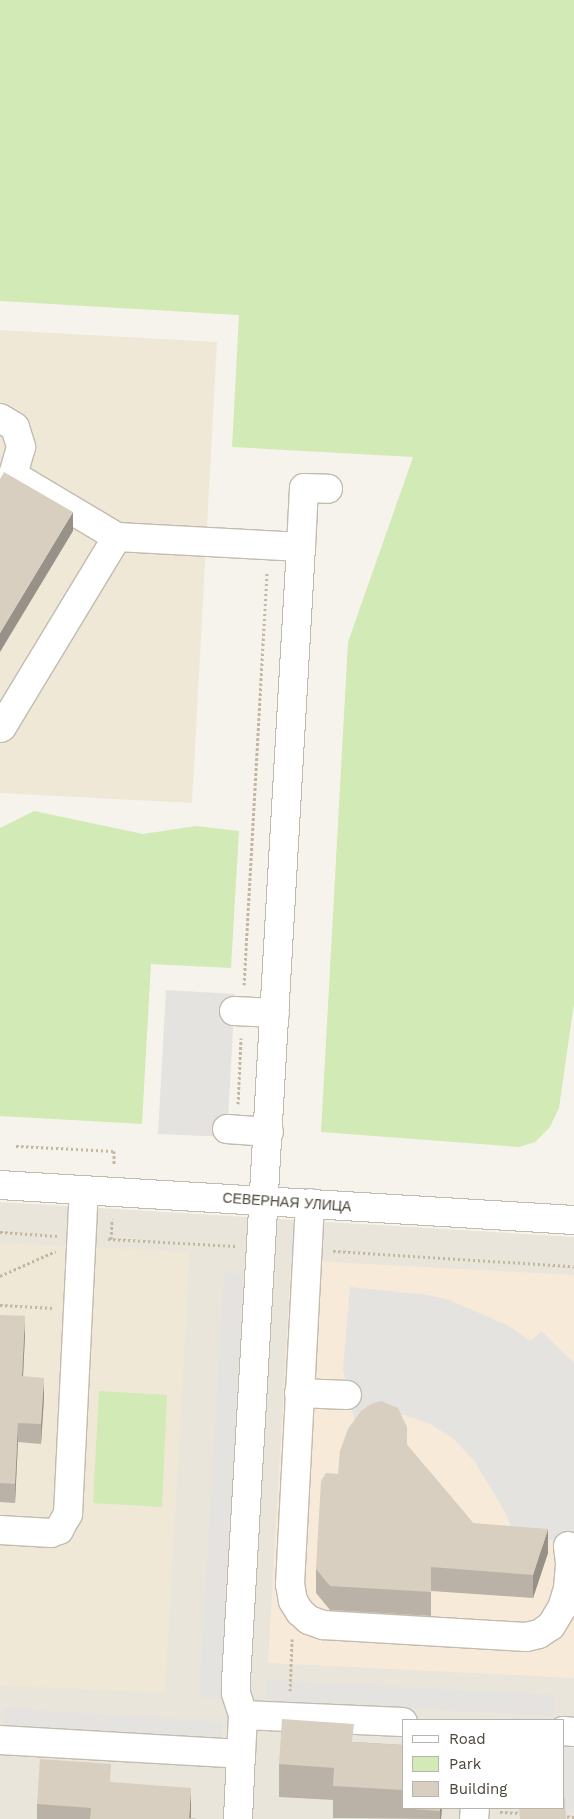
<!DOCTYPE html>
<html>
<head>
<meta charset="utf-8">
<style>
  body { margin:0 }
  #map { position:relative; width:574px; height:1819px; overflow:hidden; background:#f6f3ec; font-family:"Work Sans",sans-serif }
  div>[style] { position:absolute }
  .residential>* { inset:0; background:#eae5da }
  .commercial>* { inset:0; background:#f7ead8 }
  .education>* { inset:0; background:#efe8d6 }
  .green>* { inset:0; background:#d2eab5 }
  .parking>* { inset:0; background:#e5e3e0 }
  .path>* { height:3px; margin-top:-1.5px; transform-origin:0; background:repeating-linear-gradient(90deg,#c4b79f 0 2.5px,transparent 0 5px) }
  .roads { filter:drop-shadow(1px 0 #c2bbae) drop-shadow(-1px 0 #c2bbae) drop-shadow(0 1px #c2bbae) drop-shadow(0 -1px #c2bbae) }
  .minor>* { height:28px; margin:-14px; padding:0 14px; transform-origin:14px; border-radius:14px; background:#fff }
  .wall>* { inset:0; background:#bab2a6 }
  .shaded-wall>* { inset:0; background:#979187 }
  .building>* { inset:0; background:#d8cfc1 }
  span { translate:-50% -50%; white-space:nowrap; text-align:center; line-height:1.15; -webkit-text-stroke:4px #fff; paint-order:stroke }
  .street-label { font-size:14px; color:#4b4439 }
  .legend { position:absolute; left:402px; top:1719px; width:162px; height:90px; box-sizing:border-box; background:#fff; border:1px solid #b7b4b0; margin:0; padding:6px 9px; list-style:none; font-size:15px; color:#4b4439 }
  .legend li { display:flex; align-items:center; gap:10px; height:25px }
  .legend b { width:25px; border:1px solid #b7b4b0 }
</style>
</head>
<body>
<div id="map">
  <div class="residential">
    <div style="clip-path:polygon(evenodd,0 1202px,574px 1237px,574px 1819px,0 1819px,0 1202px,403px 1720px,563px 1720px,563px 1808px,403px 1808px,403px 1720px)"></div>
  </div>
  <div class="commercial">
    <div style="clip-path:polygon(291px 1260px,574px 1275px,574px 1678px,268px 1663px)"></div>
  </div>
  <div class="education">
    <div style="clip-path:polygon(0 330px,217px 342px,192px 803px,0 793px)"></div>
    <div style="clip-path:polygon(0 1243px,190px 1252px,165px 1693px,0 1685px)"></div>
  </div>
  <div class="green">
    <div style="clip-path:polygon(0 0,574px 0,574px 1003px,559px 1108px,550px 1127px,535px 1142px,519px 1147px,321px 1132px,348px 642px,413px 457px,232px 447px,239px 315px,0 301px)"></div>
    <div style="clip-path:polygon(34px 811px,143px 834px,196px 826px,239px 831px,231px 968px,151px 964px,142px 1124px,0 1116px,0 828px)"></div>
    <div style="clip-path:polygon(99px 1391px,167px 1395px,162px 1507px,93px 1503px)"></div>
  </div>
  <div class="parking">
    <div style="clip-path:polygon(166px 990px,235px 994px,227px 1137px,158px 1134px)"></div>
    <div style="clip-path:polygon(224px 1272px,243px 1274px,221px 1698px,199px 1697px)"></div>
    <div style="clip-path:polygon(350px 1287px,428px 1295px,449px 1300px,507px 1325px,531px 1341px,541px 1331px,574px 1363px,574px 1542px,515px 1538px,505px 1512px,475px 1462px,454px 1439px,430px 1424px,405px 1415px,386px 1414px,356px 1427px,343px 1370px)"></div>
    <div style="clip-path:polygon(267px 1680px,555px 1695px,554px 1716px,266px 1701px)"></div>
    <div style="clip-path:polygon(4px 1708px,222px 1722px,221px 1743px,3px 1729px)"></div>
    <div style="clip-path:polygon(563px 1748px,574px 1749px,574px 1810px,535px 1808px,563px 1808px)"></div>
  </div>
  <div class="path">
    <div style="left:244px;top:985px;width:414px;rotate:-86.8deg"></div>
    <div style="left:238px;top:1104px;width:66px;rotate:-87.4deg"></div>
    <div style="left:16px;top:1146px;width:98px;rotate:2.9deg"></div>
    <div style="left:114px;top:1151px;width:14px;rotate:90deg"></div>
    <div style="left:0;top:1232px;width:57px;rotate:4deg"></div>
    <div style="left:108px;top:1239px;width:128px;rotate:3.1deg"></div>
    <div style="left:111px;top:1239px;width:20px;rotate:-87deg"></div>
    <div style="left:333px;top:1251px;width:241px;rotate:3.6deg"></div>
    <div style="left:0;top:1276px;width:61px;rotate:-24.1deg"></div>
    <div style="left:0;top:1305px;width:53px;rotate:3.2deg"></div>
    <div style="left:290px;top:1691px;width:52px;rotate:-87.8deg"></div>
    <div style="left:500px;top:1812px;width:21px;rotate:3deg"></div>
    <div style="left:562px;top:1816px;width:12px;rotate:5deg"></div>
  </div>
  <div class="roads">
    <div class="minor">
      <div style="left:0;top:418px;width:17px;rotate:31deg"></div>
      <div style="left:15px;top:427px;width:21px;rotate:73deg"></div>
      <div style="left:21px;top:447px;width:29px;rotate:106deg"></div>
      <div style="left:13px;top:475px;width:121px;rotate:30.8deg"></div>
      <div style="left:117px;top:537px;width:222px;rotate:121.2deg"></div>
      <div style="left:2px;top:727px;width:2px;rotate:153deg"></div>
      <div style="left:301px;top:547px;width:59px;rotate:-87.1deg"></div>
      <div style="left:304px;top:488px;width:24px;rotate:2deg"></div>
      <div style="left:234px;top:1011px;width:41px;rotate:2.8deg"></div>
      <div style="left:227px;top:1129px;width:42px;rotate:4.1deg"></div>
      <div style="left:0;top:1185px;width:575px;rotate:3.49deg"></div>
      <div style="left:310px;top:1203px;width:382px;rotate:93deg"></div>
      <div style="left:290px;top:1584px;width:17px;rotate:80deg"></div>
      <div style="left:293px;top:1601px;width:13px;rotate:58deg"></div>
      <div style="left:300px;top:1612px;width:12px;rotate:42deg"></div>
      <div style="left:309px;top:1620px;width:15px;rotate:20deg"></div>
      <div style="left:323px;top:1625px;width:203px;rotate:3.4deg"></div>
      <div style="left:526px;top:1637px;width:13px;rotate:-13deg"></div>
      <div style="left:539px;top:1634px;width:14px;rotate:-34deg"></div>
      <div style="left:551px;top:1626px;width:21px;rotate:-59deg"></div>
      <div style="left:562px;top:1608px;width:21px;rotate:-73deg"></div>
      <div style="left:568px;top:1588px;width:25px;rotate:-85deg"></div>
      <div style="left:570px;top:1563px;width:17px;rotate:-97deg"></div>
      <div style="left:299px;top:1393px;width:48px;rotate:2.4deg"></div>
      <div style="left:0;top:1530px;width:51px;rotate:3.4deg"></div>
      <div style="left:51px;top:1533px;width:9px;rotate:-21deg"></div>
      <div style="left:59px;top:1530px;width:18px;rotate:-61deg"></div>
      <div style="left:68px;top:1514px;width:324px;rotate:-87.2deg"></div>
      <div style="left:243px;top:1715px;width:160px;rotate:2.5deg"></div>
      <div style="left:563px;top:1731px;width:11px;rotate:5deg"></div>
      <div style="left:0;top:1740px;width:241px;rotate:3.3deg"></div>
      <div style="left:241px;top:1754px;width:39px;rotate:-87deg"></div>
      <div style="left:243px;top:1715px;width:23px;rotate:-108deg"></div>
      <div style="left:236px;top:1693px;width:12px;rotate:-90deg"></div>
      <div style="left:236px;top:1681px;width:1136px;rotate:-86.72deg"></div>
      <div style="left:301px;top:547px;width:184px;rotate:-176.9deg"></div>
      <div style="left:238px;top:1819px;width:65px;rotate:-87.4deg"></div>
      <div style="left:474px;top:1819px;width:11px;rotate:-85deg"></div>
    </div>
  </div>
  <div class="wall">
    <div style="clip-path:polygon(0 1315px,25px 1335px,23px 1377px,44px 1397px,41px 1444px,18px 1442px,15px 1503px,0 1502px)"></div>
    <div style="clip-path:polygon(407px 1445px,473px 1523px,548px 1553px,533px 1598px,431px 1591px,431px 1616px,330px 1610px,316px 1593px,316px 1569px,338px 1474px)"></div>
    <div style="clip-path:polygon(354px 1742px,403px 1745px,403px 1808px,442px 1808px,441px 1819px,333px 1818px,333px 1800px,279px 1797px,279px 1764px)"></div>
    <div style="clip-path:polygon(111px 1782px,191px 1818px,197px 1819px,37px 1819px,37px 1804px)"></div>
  </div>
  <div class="shaded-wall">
    <div style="clip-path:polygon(73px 512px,73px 531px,0 652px,0 633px)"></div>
    <div style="clip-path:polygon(25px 1316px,25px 1335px,22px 1396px,22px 1376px)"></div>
    <div style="clip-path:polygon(44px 1378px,44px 1397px,41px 1444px,41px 1424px)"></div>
    <div style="clip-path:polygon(18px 1423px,18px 1442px,15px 1503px,15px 1484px)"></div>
    <div style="clip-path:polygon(548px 1529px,548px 1553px,533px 1598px,533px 1575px)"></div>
    <div style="clip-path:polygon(191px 1788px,191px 1819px,189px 1819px)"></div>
    <div style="clip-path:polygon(440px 1808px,442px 1808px,441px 1819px,440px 1819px)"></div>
  </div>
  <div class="building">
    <div style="clip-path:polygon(4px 472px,73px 512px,0 633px,0 479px)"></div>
    <div style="clip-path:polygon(0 1315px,25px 1316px,22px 1376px,44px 1378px,41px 1424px,18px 1423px,15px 1484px,0 1483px)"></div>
    <div style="clip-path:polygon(381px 1401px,398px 1408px,407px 1427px,407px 1445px,473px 1523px,548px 1529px,533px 1575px,431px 1567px,431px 1592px,330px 1586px,316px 1569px,321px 1481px,326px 1473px,338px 1474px,340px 1451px,348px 1429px,361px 1411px,371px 1404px)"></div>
    <div style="clip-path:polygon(282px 1719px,354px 1724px,352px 1742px,403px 1745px,403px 1790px,333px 1786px,334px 1768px,279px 1764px)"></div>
    <div style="clip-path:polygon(40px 1759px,111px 1764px,110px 1782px,191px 1788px,189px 1818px,197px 1819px,90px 1819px,91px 1808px,37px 1804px)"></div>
    <div style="clip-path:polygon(563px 1798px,565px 1798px,566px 1819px,520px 1819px,519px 1808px,563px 1808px)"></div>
    <div style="clip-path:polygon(413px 1808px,440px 1808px,440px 1811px,413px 1809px)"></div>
  </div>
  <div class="street-label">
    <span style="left:287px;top:1202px;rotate:4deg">СЕВЕРНАЯ УЛИЦА</span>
  </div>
  <ul class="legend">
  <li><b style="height:6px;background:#fff"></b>Road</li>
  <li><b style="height:14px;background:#d2eab5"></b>Park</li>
  <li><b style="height:14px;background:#d8cfc1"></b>Building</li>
  </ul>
</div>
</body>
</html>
